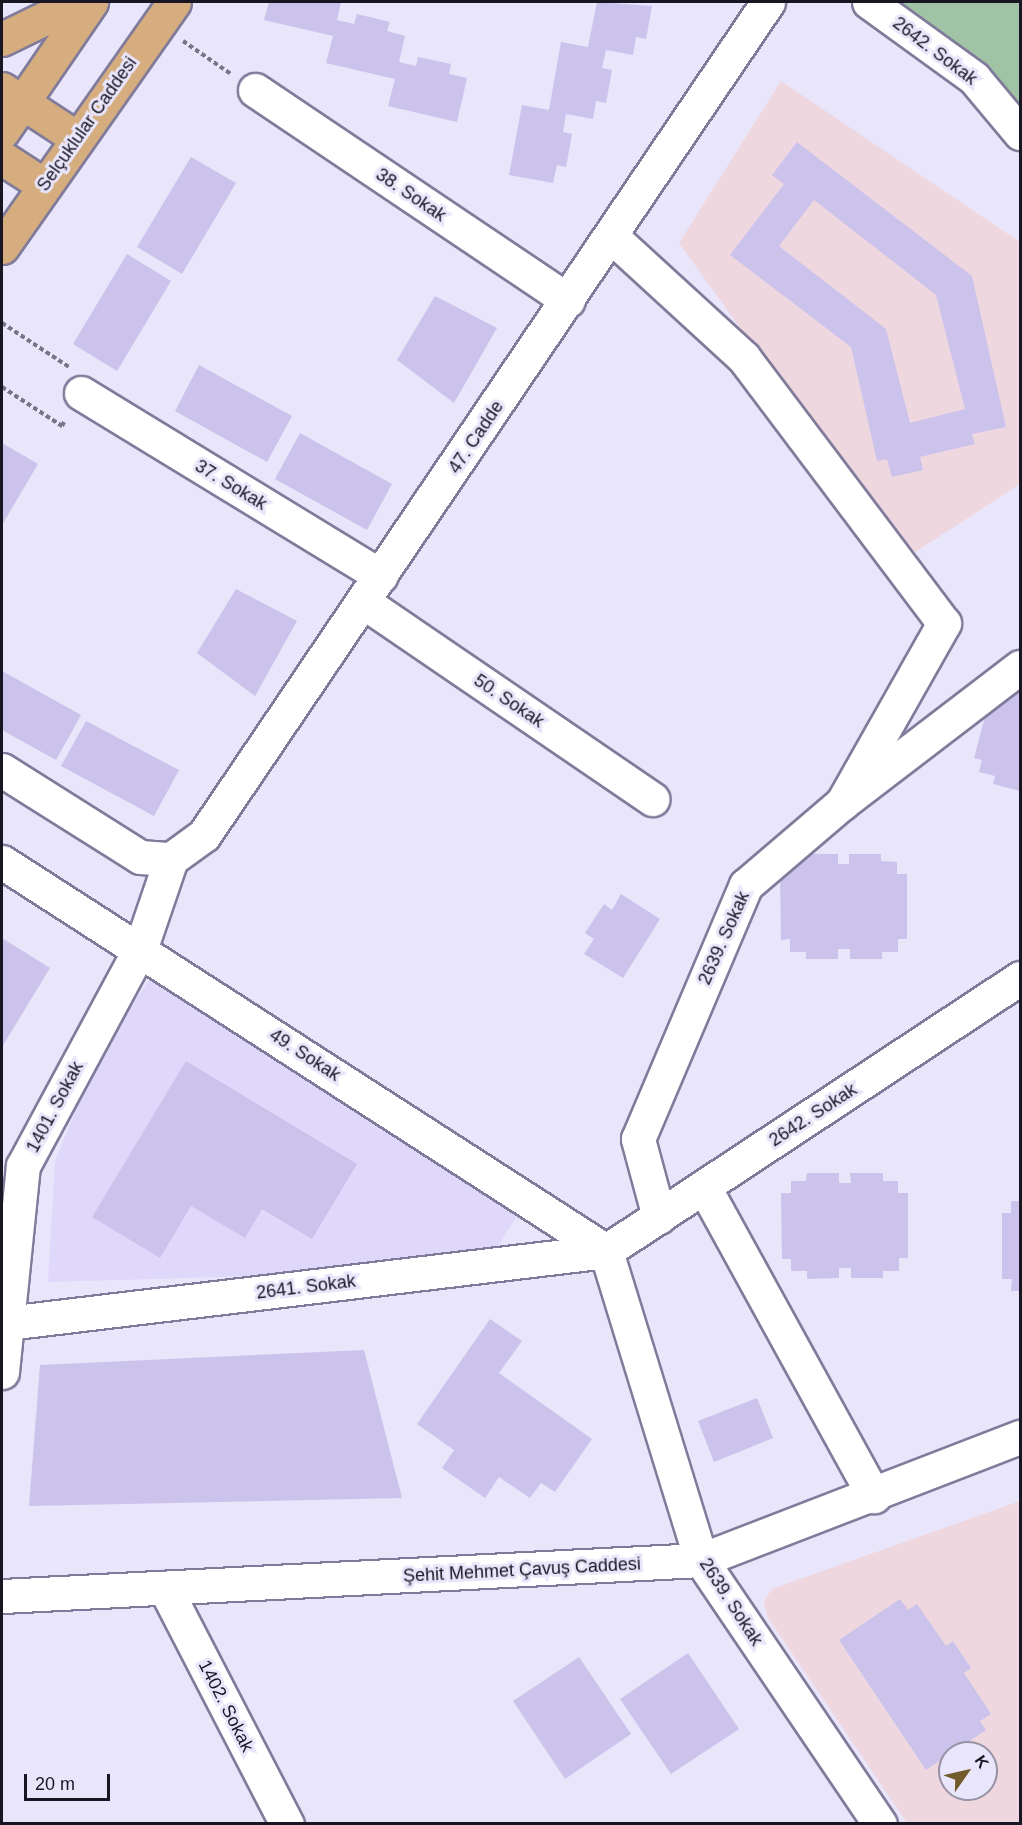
<!DOCTYPE html>
<html>
<head>
<meta charset="utf-8">
<style>
  body { margin:0 }
  #map { position:relative; width:1022px; height:1825px; overflow:hidden; background:#e9e5fa; font-family:Helvetica,sans-serif }
  div>[style] { position:absolute }
  .built>* { inset:0; background:#dfd8fa }
  .education>* { inset:0; background:#efd7e0 }
  .forest>* { inset:0; background:#a1c3a5 }
  .building>* { inset:0; background:#cbc3eb }
  .path>* { height:4px; margin-top:-2px; transform-origin:0; background:repeating-linear-gradient(90deg,#797586 0 4.5px,transparent 0 7.5px) }
  .roads { filter:drop-shadow(2px 0 #817b9b) drop-shadow(-2px 0 #817b9b) drop-shadow(0 2px #817b9b) drop-shadow(0 -2px #817b9b) }
  .minor>* { height:33px; margin:-16.5px; padding:0 16.5px; transform-origin:16.5px; border-radius:16.5px; background:#fff }
  .major>* { height:33px; margin:-16.5px; padding:0 16.5px; transform-origin:16.5px; border-radius:16.5px; background:#d6ad7f }
  span { translate:-50% -50%; white-space:nowrap; text-align:center; line-height:1.15; -webkit-text-stroke:6px #e9e5fa; paint-order:stroke }
  .street-label { font-size:18px; color:#191623 }
  .frame { position:absolute; inset:0; border:3px solid #191623; pointer-events:none }
  .north { position:absolute; left:938px; top:1741px; width:60px; height:60px; box-sizing:border-box; background:#e9e5fa; border:2px solid #9692a4; border-radius:50%; rotate:56deg; font-size:16px; font-weight:700; line-height:24px; text-align:center; color:#191623 }
  .north::after { content:''; display:block; margin:auto; width:21px; height:27px; background:#725b2b; clip-path:polygon(50% 0,100% 100%,50% 72%,0 100%) }
  .scale { position:absolute; left:24px; top:1774px; width:86px; height:27px; box-sizing:border-box; border:3px solid #191623; border-top:0; padding-left:8px; font-size:18px; line-height:21px; white-space:nowrap; color:#191623; -webkit-text-stroke:4px #e9e5fa; paint-order:stroke }
</style>
</head>
<body>
<div id="map">
  <div class="built">
    <div style="clip-path:polygon(151px 977px,519px 1213px,496px 1249px,326px 1274px,48px 1282px,55px 1161px,98px 1057px)"></div>
  </div>
  <div class="education">
    <div style="clip-path:polygon(781px 81px,1020px 242px,1020px 484px,906px 558px,679px 243px)"></div>
    <div style="clip-path:polygon(evenodd,1020px 1501px,1020px 1823px,907px 1823px,767px 1616px,764px 1601px,772px 1589px,1020px 1501px,950px 1753px,986px 1753px,986px 1789px,950px 1789px,950px 1753px)"></div>
  </div>
  <div class="forest">
    <div style="clip-path:polygon(900px 2px,1020px 2px,1020px 105px,979px 63px)"></div>
  </div>
  <div class="building">
    <div style="clip-path:polygon(269px 2px,341px 2px,337px 20px,354px 24px,357px 14px,390px 22px,387px 31px,405px 36px,399px 62px,416px 66px,418px 57px,451px 64px,449px 74px,467px 78px,457px 122px,388px 106px,395px 79px,326px 63px,333px 36px,264px 20px)"></div>
    <div style="clip-path:polygon(597px 2px,652px 6px,646px 39px,636px 37px,633px 55px,606px 50px,602px 68px,612px 70px,606px 103px,596px 101px,593px 119px,566px 114px,563px 132px,572px 134px,566px 167px,557px 165px,553px 183px,509px 175px,522px 105px,549px 110px,561px 42px,588px 47px)"></div>
    <div style="clip-path:polygon(evenodd,797px 142px,972px 276px,1006px 427px,972px 434px,975px 444px,920px 457px,923px 470px,892px 477px,887px 459px,877px 461px,851px 347px,730px 255px,784px 184px,772px 175px,797px 142px,814px 200px,936px 295px,965px 409px,910px 423px,886px 329px,779px 246px,814px 200px)"></div>
    <div style="clip-path:polygon(191px 157px,236px 183px,182px 274px,137px 247px)"></div>
    <div style="clip-path:polygon(127px 254px,171px 281px,117px 371px,73px 344px)"></div>
    <div style="clip-path:polygon(435px 296px,497px 328px,454px 403px,397px 360px)"></div>
    <div style="clip-path:polygon(199px 365px,292px 416px,267px 462px,175px 411px)"></div>
    <div style="clip-path:polygon(300px 433px,392px 484px,367px 530px,275px 479px)"></div>
    <div style="clip-path:polygon(2px 443px,38px 464px,2px 525px)"></div>
    <div style="clip-path:polygon(236px 589px,297px 621px,255px 696px,197px 653px)"></div>
    <div style="clip-path:polygon(2px 671px,81px 715px,56px 760px,2px 730px)"></div>
    <div style="clip-path:polygon(1004px 685px,1020px 690px,1020px 791px,993px 784px,995px 776px,979px 772px,982px 760px,974px 758px,991px 694px)"></div>
    <div style="clip-path:polygon(86px 721px,179px 770px,154px 816px,61px 766px)"></div>
    <div style="clip-path:polygon(805px 854px,838px 854px,838px 864px,849px 864px,849px 854px,881px 854px,881px 861px,897px 862px,897px 874px,907px 874px,907px 939px,898px 939px,898px 952px,882px 952px,882px 959px,850px 959px,850px 949px,838px 949px,838px 959px,806px 959px,806px 952px,790px 952px,790px 939px,781px 940px,780px 874px,789px 874px,790px 862px,806px 861px)"></div>
    <div style="clip-path:polygon(621px 894px,660px 919px,623px 978px,584px 954px,594px 939px,585px 933px,604px 904px,612px 910px)"></div>
    <div style="clip-path:polygon(2px 938px,50px 968px,2px 1047px)"></div>
    <div style="clip-path:polygon(186px 1061px,357px 1164px,312px 1239px,262px 1209px,245px 1238px,191px 1206px,160px 1258px,92px 1217px)"></div>
    <div style="clip-path:polygon(807px 1173px,839px 1173px,839px 1183px,851px 1183px,850px 1173px,883px 1173px,883px 1181px,898px 1181px,898px 1193px,908px 1193px,908px 1258px,899px 1258px,899px 1271px,883px 1271px,883px 1278px,851px 1278px,851px 1268px,839px 1268px,839px 1278px,807px 1279px,807px 1271px,791px 1271px,791px 1259px,782px 1259px,781px 1193px,791px 1193px,791px 1181px,806px 1181px)"></div>
    <div style="clip-path:polygon(1011px 1201px,1020px 1201px,1020px 1291px,1011px 1291px,1012px 1279px,1002px 1279px,1002px 1213px,1011px 1213px)"></div>
    <div style="clip-path:polygon(490px 1319px,522px 1341px,499px 1373px,592px 1439px,555px 1492px,541px 1483px,530px 1498px,499px 1477px,485px 1498px,442px 1468px,454px 1450px,417px 1424px)"></div>
    <div style="clip-path:polygon(364px 1350px,402px 1498px,29px 1506px,40px 1365px)"></div>
    <div style="clip-path:polygon(757px 1398px,773px 1438px,714px 1462px,698px 1421px)"></div>
    <div style="clip-path:polygon(900px 1599px,908px 1610px,917px 1604px,946px 1646px,953px 1641px,971px 1668px,964px 1673px,991px 1714px,980px 1721px,986px 1730px,926px 1770px,839px 1640px)"></div>
    <div style="clip-path:polygon(688px 1653px,739px 1729px,671px 1774px,620px 1699px)"></div>
    <div style="clip-path:polygon(579px 1657px,631px 1734px,565px 1779px,513px 1701px)"></div>
  </div>
  <div class="path">
    <div style="left:183px;top:41px;width:58px;rotate:34.5deg"></div>
    <div style="left:2px;top:323px;width:80px;rotate:33.3deg"></div>
    <div style="left:2px;top:387px;width:72px;rotate:33deg"></div>
    <div style="left:62px;top:426px;width:7px;rotate:-63deg"></div>
  </div>
  <div class="roads">
    <div class="minor">
      <div style="left:869px;top:2px;width:130px;rotate:35.9deg"></div>
      <div style="left:974px;top:78px;width:72px;rotate:50.1deg"></div>
      <div style="left:255px;top:90px;width:377px;rotate:33.9deg"></div>
      <div style="left:611px;top:236px;width:180px;rotate:42.5deg"></div>
      <div style="left:744px;top:358px;width:332px;rotate:53deg"></div>
      <div style="left:944px;top:623px;width:207px;rotate:119.5deg"></div>
      <div style="left:81px;top:393px;width:351px;rotate:31.4deg"></div>
      <div style="left:365px;top:603px;width:348px;rotate:34.3deg"></div>
      <div style="left:2px;top:770px;width:163px;rotate:32.2deg"></div>
      <div style="left:140px;top:857px;width:31px;rotate:4deg"></div>
      <div style="left:171px;top:859px;width:41px;rotate:-36deg"></div>
      <div style="left:204px;top:835px;width:1006px;rotate:-55.9deg"></div>
      <div style="left:2px;top:862px;width:718px;rotate:32.78deg"></div>
      <div style="left:704px;top:1187px;width:353px;rotate:61.2deg"></div>
      <div style="left:659px;top:1217px;width:81px;rotate:-105.1deg"></div>
      <div style="left:638px;top:1139px;width:276px;rotate:-67deg"></div>
      <div style="left:746px;top:885px;width:126px;rotate:-40.5deg"></div>
      <div style="left:842px;top:803px;width:224px;rotate:-37.4deg"></div>
      <div style="left:606px;top:1251px;width:323px;rotate:72.9deg"></div>
      <div style="left:701px;top:1560px;width:319px;rotate:55.9deg"></div>
      <div style="left:7px;top:1323px;width:603px;rotate:-6.85deg"></div>
      <div style="left:606px;top:1251px;width:496px;rotate:-33.4deg"></div>
      <div style="left:2px;top:1372px;width:207px;rotate:-84.2deg"></div>
      <div style="left:23px;top:1166px;width:249px;rotate:-61.7deg"></div>
      <div style="left:141px;top:947px;width:93px;rotate:-71.2deg"></div>
      <div style="left:165px;top:1588px;width:266px;rotate:62.7deg"></div>
      <div style="left:2px;top:1596px;width:700px;rotate:-2.95deg"></div>
      <div style="left:701px;top:1560px;width:342px;rotate:-21.1deg"></div>
    </div>
    <div class="major">
      <div style="left:2px;top:39px;width:85px;rotate:-26deg"></div>
      <div style="left:2px;top:89px;width:90px;rotate:33.2deg"></div>
      <div style="left:2px;top:132px;width:158px;rotate:-55.6deg"></div>
      <div style="left:2px;top:158px;width:50px;rotate:32.7deg"></div>
      <div style="left:2px;top:247px;width:299px;rotate:-54.9deg"></div>
    </div>
  </div>
  <div class="street-label">
    <span style="left:935px;top:51px;rotate:37deg">2642. Sokak</span>
    <span style="left:87px;top:124px;rotate:-55deg">Selçuklular Caddesi</span>
    <span style="left:411px;top:195px;rotate:34deg">38. Sokak</span>
    <span style="left:476px;top:437px;rotate:-56deg">47. Cadde</span>
    <span style="left:231px;top:485px;rotate:31deg">37. Sokak</span>
    <span style="left:509px;top:701px;rotate:34deg">50. Sokak</span>
    <span style="left:724px;top:938px;rotate:-66deg">2639. Sokak</span>
    <span style="left:305px;top:1055px;rotate:33deg">49. Sokak</span>
    <span style="left:55px;top:1107px;rotate:-62deg">1401. Sokak</span>
    <span style="left:813px;top:1115px;rotate:-33deg">2642. Sokak</span>
    <span style="left:306px;top:1287px;rotate:-7deg">2641. Sokak</span>
    <span style="left:522px;top:1570px;rotate:-3deg">Şehit Mehmet Çavuş Caddesi</span>
    <span style="left:731px;top:1602px;rotate:57deg">2639. Sokak</span>
    <span style="left:226px;top:1706px;rotate:63deg">1402. Sokak</span>
  </div>
  <div class="frame"></div>
  <div class="north">K</div>
  <div class="scale">20 m</div>
</div>
</body>
</html>
